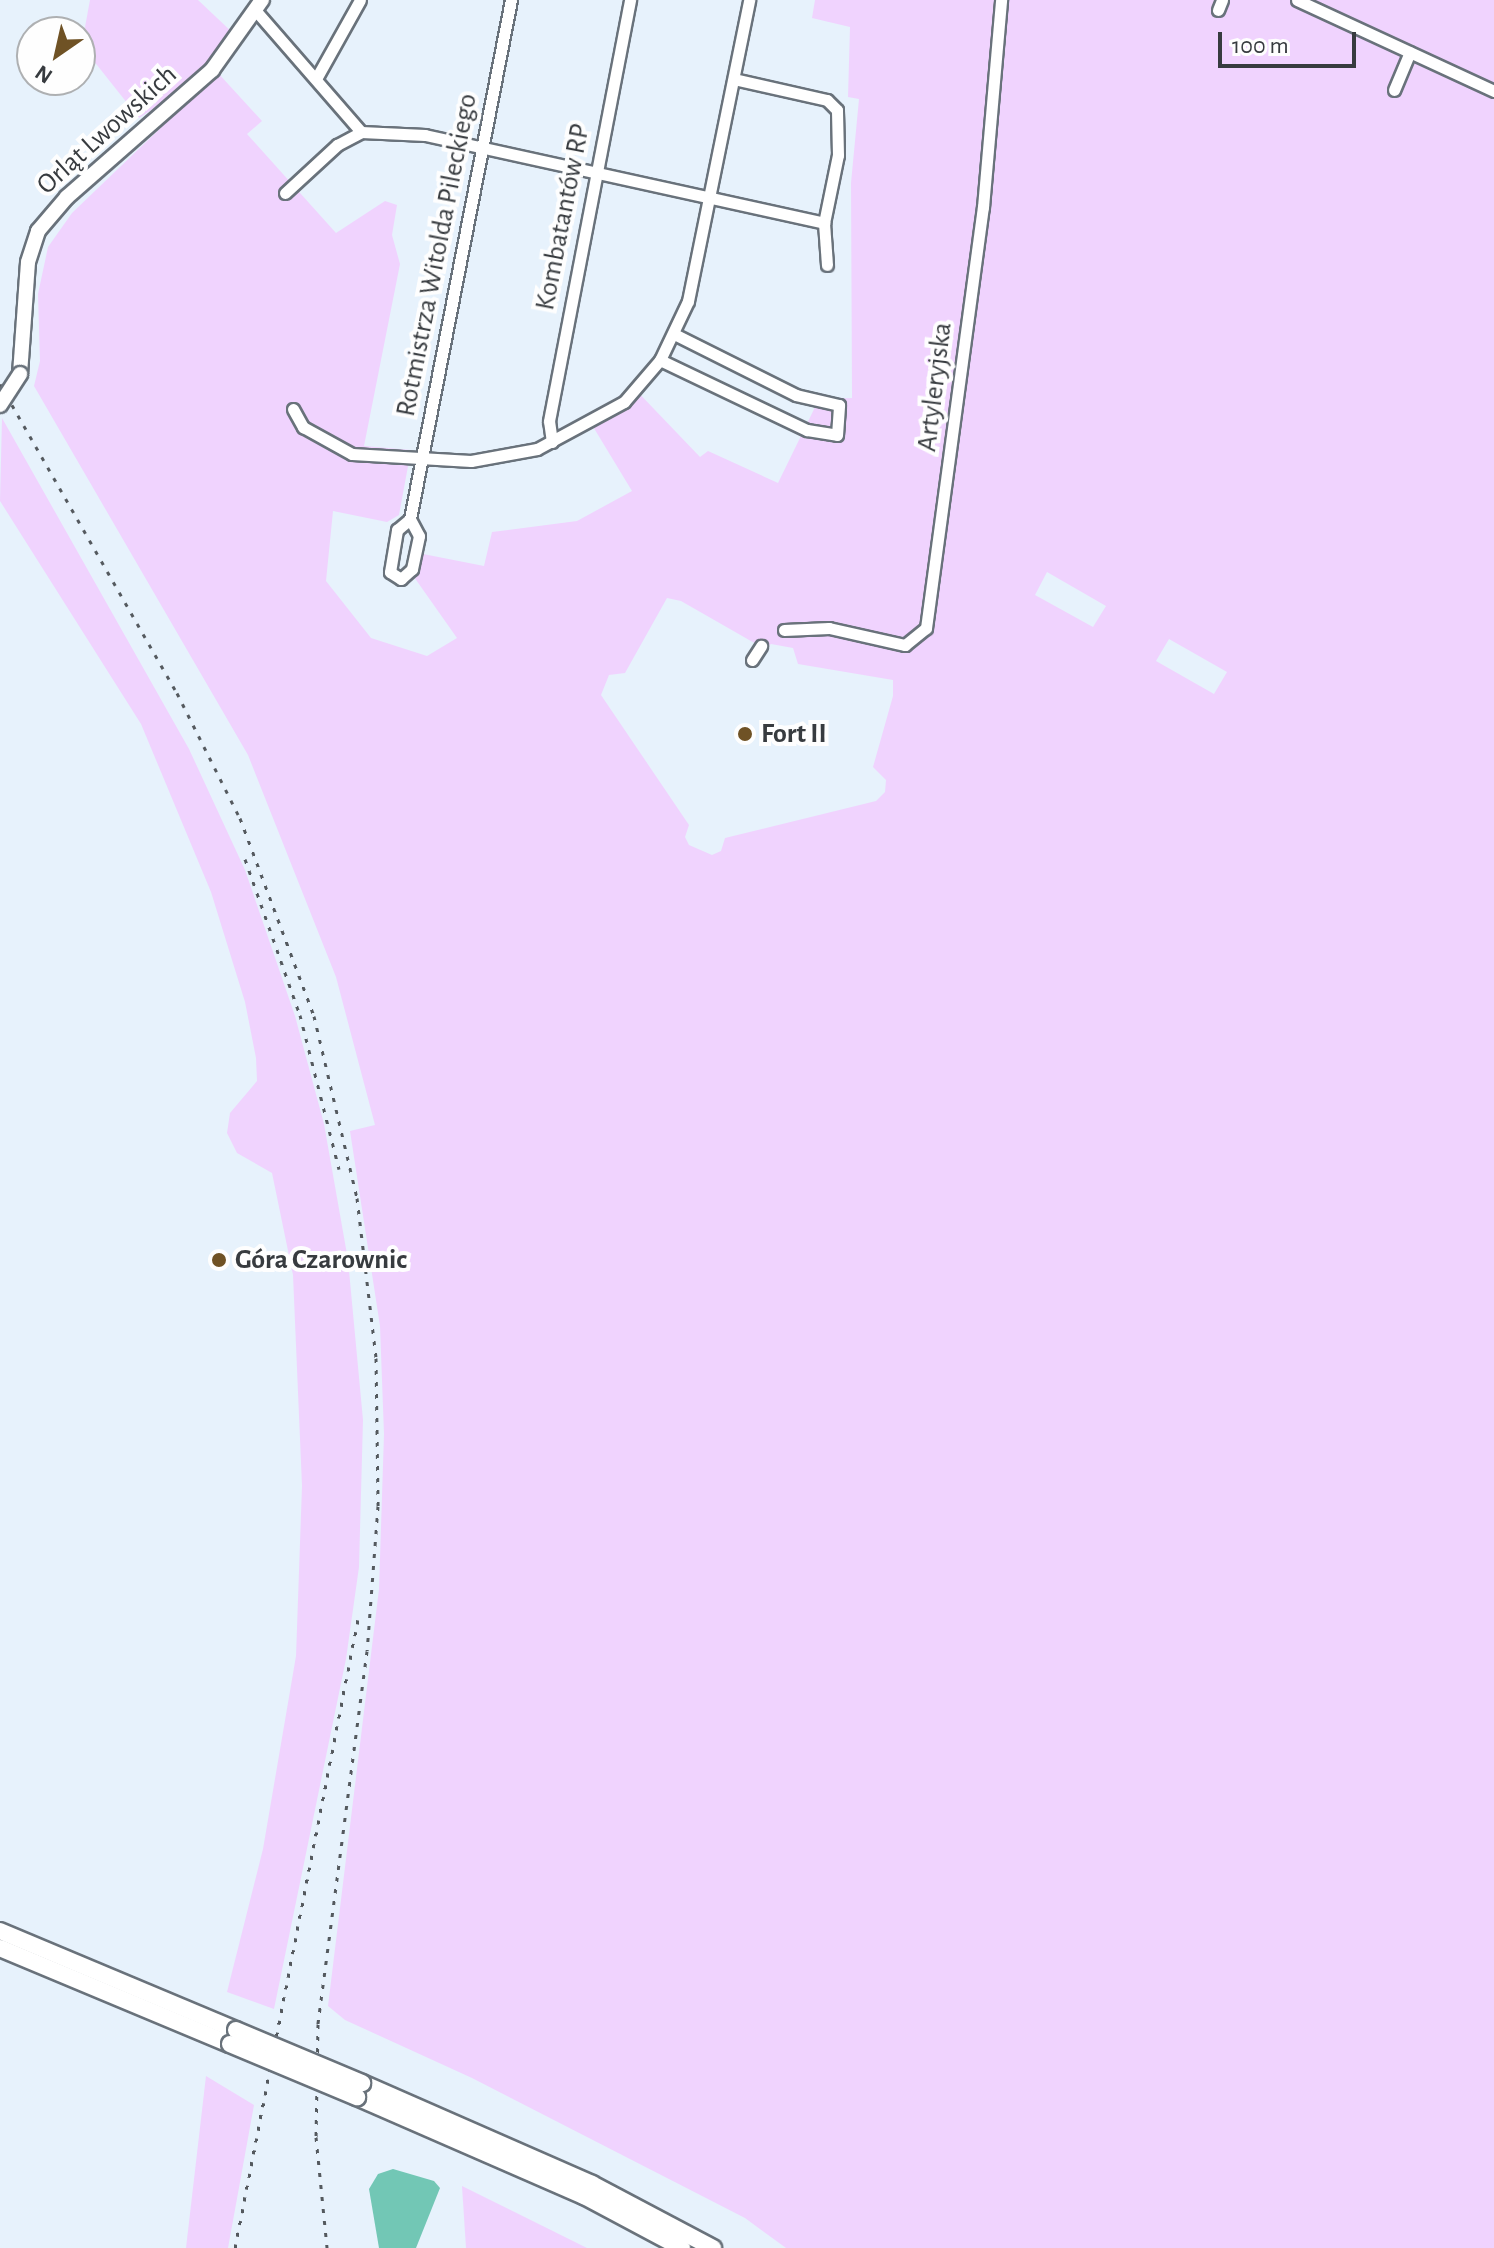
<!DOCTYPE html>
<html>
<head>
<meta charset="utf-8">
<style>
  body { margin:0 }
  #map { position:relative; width:1494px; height:2248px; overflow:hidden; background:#e7f2fc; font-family:"Alegreya Sans",sans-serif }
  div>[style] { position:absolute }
  .green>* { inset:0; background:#f0d3fe }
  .water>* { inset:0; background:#72c7b5 }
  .roads { filter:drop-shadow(2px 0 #69727b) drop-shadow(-2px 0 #69727b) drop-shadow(0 2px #69727b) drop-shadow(0 -2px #69727b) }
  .minor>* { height:11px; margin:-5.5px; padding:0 5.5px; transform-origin:5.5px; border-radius:5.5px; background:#fff }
  .tertiary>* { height:14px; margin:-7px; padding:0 7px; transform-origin:7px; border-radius:7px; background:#fff }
  .primary>* { height:16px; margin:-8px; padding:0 8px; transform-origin:8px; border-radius:8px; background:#fff }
  .rail>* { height:3px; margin-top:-1.5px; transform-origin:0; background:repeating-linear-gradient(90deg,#54595e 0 4px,transparent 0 12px) }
  .bridges { filter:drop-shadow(2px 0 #69727b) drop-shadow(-2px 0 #69727b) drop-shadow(0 2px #69727b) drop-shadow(0 -2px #69727b) }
  .tertiary-bridge>* { height:14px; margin:-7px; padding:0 7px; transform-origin:7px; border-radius:7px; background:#fff }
  .primary-bridge>* { height:16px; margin:-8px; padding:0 8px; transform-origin:8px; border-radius:8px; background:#fff }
  .dots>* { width:22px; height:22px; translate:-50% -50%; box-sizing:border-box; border:4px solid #fefefe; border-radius:50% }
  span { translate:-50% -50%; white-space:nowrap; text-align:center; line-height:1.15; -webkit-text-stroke:8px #fefefe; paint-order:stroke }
  .street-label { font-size:28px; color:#373b3f }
  .poi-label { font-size:28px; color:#373b3f; font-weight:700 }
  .left { translate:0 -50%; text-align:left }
  .north { position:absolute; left:16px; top:16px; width:80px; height:80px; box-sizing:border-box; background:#fefefe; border:2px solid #aeb0b2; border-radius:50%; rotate:214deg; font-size:22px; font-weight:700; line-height:32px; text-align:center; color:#373b3f }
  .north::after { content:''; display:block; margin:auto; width:28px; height:36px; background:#6f5225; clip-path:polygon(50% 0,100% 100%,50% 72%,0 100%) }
  .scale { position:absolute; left:1218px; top:32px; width:138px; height:36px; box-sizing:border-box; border:4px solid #373b3f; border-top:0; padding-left:10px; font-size:24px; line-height:28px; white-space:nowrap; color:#373b3f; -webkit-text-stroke:6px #fefefe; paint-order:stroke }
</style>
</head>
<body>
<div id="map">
  <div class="green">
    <div style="clip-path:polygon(90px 0,198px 0,234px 34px,194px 82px,139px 118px,93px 60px,85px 27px)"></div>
    <div style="clip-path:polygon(evenodd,815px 0,1494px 0,1494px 2248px,786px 2248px,745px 2218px,472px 2078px,345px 2020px,328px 2006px,379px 1589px,384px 1434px,380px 1326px,350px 1131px,375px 1125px,336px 977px,248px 755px,34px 386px,40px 361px,38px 294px,48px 247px,72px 213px,218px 73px,262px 121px,247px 134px,336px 233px,385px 201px,397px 205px,392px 235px,400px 264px,364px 446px,411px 450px,399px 515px,387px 522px,333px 511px,326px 581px,371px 638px,427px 656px,457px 638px,414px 577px,418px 553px,484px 566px,492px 532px,577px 521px,632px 491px,589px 420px,632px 386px,700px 457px,708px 451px,778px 483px,819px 399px,852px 398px,851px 183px,859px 99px,848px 97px,850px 27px,812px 18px,815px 0,1047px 572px,1106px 606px,1093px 627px,1035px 595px,1047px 572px,815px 0,667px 598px,681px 601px,765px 649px,771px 644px,793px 648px,798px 664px,893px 680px,893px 696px,873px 767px,886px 780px,885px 792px,876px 801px,725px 838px,721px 851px,712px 855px,689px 845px,685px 837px,689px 825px,601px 695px,609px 675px,625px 673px,667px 598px,815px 0,1169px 639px,1227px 672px,1214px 694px,1156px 661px,1169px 639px)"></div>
    <div style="clip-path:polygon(2px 418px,189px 749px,245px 870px,295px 1016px,324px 1124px,348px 1260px,363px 1420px,359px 1567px,346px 1659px,274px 2009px,227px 1992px,263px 1849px,296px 1656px,302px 1486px,293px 1275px,272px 1173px,237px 1153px,227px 1133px,230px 1113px,257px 1081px,256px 1058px,245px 1002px,211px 892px,141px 724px,0 501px)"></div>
    <div style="clip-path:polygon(206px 2076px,254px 2105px,228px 2248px,186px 2248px)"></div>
    <div style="clip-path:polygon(462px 2186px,587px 2248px,466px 2248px)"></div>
  </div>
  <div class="water">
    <div style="clip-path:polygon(393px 2169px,434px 2181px,440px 2188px,416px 2248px,379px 2248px,369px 2189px,378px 2174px)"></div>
  </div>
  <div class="roads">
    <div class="minor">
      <div style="left:1297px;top:0;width:217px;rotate:24.8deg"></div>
      <div style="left:1218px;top:10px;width:11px;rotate:-68deg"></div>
      <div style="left:256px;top:11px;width:160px;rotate:49deg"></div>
      <div style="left:361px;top:132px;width:64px;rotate:2.7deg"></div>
      <div style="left:425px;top:135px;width:409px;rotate:12.4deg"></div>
      <div style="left:824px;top:223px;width:69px;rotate:-78.4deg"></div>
      <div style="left:838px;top:155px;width:45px;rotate:-91.3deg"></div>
      <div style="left:837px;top:110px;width:14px;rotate:-135deg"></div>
      <div style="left:827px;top:100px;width:95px;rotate:-167.3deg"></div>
      <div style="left:317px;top:77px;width:88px;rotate:-60.8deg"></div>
      <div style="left:1394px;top:90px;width:41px;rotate:-67.2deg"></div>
      <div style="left:285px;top:193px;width:71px;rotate:-42.7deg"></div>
      <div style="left:337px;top:145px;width:27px;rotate:-28deg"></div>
      <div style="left:824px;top:223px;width:42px;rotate:85.9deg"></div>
      <div style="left:660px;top:360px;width:163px;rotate:25.5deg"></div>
      <div style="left:807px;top:430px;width:30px;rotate:9deg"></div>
      <div style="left:837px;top:435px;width:30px;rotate:-86deg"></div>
      <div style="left:839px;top:405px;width:44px;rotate:-166.9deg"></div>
      <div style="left:796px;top:395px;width:136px;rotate:-153.4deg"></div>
      <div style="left:293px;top:409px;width:21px;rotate:61deg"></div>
      <div style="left:303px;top:427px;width:56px;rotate:28.9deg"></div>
      <div style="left:352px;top:454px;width:119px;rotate:3.4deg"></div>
      <div style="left:471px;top:461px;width:67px;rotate:-10.3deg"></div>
      <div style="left:537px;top:449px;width:99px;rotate:-28.4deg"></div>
      <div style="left:624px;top:402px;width:55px;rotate:-49.4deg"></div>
      <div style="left:660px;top:360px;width:65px;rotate:-64.6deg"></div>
      <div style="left:688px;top:301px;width:307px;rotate:-78.5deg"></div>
      <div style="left:552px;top:442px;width:21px;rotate:-98deg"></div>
      <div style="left:549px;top:421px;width:429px;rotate:-79.1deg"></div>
      <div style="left:410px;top:519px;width:19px;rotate:62deg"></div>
      <div style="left:419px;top:536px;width:34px;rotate:102deg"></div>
      <div style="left:412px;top:569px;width:15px;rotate:138deg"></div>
      <div style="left:401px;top:579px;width:13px;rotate:-148deg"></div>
      <div style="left:390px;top:572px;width:43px;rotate:-80.5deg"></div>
      <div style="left:397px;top:530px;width:17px;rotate:-40deg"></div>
      <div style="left:410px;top:519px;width:529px;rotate:-78.99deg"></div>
      <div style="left:784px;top:630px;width:45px;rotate:-2.5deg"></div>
      <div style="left:829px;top:628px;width:78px;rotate:12.6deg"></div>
      <div style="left:905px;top:645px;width:27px;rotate:-39deg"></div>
      <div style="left:926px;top:628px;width:425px;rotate:-82.3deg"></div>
      <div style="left:983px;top:207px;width:208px;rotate:-85deg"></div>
      <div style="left:752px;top:660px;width:17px;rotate:-57deg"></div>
    </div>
    <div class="tertiary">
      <div style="left:20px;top:374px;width:112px;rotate:-85.9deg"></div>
      <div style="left:28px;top:262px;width:33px;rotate:-72deg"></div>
      <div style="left:38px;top:231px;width:45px;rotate:-49.5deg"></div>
      <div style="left:67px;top:197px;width:193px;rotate:-41.2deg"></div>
      <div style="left:212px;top:70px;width:86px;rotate:-54.5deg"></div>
    </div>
    <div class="primary">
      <div style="left:0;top:1931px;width:256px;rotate:22.8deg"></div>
      <div style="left:0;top:1948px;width:249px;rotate:22.7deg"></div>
      <div style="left:362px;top:2083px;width:251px;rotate:23.7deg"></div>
      <div style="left:592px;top:2184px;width:137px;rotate:27.9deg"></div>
      <div style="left:357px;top:2097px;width:248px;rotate:23.6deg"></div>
      <div style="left:584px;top:2196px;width:111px;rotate:28deg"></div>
    </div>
  </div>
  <div class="rail">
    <div style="left:0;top:384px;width:356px;rotate:60.2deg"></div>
    <div style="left:177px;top:693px;width:140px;rotate:63.3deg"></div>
    <div style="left:240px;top:818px;width:211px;rotate:69.5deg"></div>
    <div style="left:314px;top:1016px;width:187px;rotate:76.7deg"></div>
    <div style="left:357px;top:1198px;width:161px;rotate:83.2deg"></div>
    <div style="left:376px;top:1358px;width:148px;rotate:89.2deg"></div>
    <div style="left:378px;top:1506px;width:145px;rotate:94.3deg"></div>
    <div style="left:367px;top:1651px;width:376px;rotate:97.5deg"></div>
    <div style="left:318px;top:2024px;width:113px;rotate:91deg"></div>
    <div style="left:316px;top:2137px;width:112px;rotate:84.3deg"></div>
    <div style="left:245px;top:859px;width:165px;rotate:70.6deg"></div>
    <div style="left:300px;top:1015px;width:159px;rotate:75.8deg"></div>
    <div style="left:235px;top:2248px;width:646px;rotate:-78.93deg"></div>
  </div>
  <div class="bridges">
    <div class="tertiary-bridge">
      <div style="left:0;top:405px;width:37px;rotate:-57deg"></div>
    </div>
    <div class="primary-bridge">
      <div style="left:236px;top:2030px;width:137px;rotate:22.8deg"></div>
      <div style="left:230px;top:2044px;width:138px;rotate:22.7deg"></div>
    </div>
  </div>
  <div class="dots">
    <div style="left:745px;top:734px;background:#6f5225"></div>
    <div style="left:219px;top:1260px;background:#6f5225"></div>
  </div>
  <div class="street-label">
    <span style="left:107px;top:130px;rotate:-42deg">Orląt Lwowskich</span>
    <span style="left:563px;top:217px;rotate:-79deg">Kombatantów RP</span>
    <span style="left:437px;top:255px;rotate:-79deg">Rotmistrza Witolda Pileckiego</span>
    <span style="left:935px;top:387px;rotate:-83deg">Artyleryjska</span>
  </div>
  <div class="poi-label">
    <span class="left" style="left:761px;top:734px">Fort II</span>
    <span class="left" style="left:235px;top:1260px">Góra Czarownic</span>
  </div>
  <div class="north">N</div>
  <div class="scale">100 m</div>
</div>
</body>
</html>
